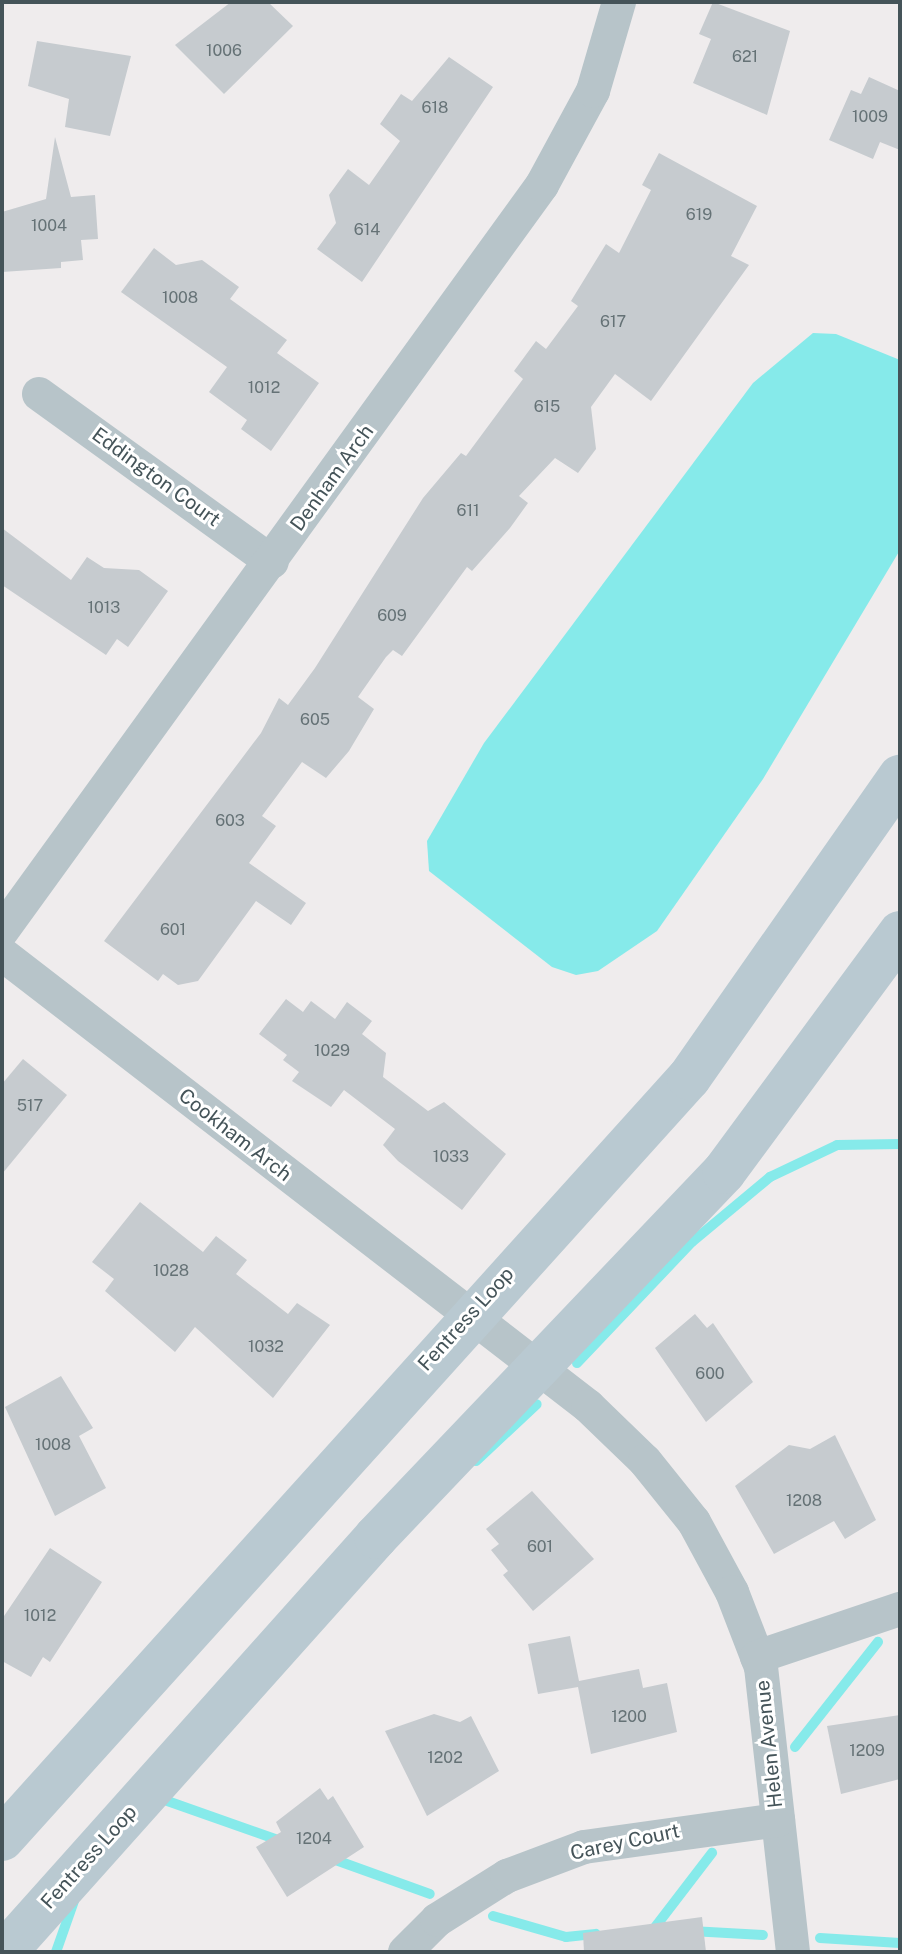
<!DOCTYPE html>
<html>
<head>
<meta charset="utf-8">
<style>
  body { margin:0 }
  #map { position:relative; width:902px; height:1954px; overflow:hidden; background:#efeced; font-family:"Public Sans",sans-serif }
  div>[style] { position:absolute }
  .water>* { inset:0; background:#86eaea }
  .stream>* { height:10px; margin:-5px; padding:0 5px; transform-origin:5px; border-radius:5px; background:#86eaea }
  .building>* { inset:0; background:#c6cbcf }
  .street>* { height:34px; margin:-17px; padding:0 17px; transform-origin:17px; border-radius:17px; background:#b7c4c9 }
  .secondary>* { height:44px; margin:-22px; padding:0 22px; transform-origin:22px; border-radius:22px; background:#b9c9d1 }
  span { translate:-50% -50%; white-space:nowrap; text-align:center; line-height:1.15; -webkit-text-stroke:6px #fff; paint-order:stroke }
  .number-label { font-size:16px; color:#657276 }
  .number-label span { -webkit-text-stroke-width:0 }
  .street-label { font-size:20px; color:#455459 }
  .frame { position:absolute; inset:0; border:4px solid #455459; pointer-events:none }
</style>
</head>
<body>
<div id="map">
  <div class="water">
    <div style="clip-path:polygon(813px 333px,836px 334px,900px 360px,900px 550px,763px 779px,657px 931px,598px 971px,576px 975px,552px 967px,429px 871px,427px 841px,484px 743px,753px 383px)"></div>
  </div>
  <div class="stream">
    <div style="left:577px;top:1363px;width:167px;rotate:-46.5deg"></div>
    <div style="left:692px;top:1242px;width:102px;rotate:-39.8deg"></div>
    <div style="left:770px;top:1177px;width:74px;rotate:-25.5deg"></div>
    <div style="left:837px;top:1145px;width:63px;rotate:-0.9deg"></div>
    <div style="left:476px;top:1461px;width:83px;rotate:-43.1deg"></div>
    <div style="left:795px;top:1747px;width:134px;rotate:-51.7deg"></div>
    <div style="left:156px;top:1797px;width:133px;rotate:19.4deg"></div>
    <div style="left:330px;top:1858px;width:106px;rotate:19.8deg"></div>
    <div style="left:493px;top:1916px;width:76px;rotate:16deg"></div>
    <div style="left:566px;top:1937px;width:30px;rotate:-6deg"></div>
    <div style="left:691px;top:1931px;width:72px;rotate:3.2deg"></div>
    <div style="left:820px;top:1938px;width:80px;rotate:3.6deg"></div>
    <div style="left:56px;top:1952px;width:54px;rotate:-70.6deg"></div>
    <div style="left:636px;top:1952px;width:125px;rotate:-52.5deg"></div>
  </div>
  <div class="building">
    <div style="clip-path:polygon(231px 2px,268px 2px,293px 26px,224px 94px,175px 45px)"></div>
    <div style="clip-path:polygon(713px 2px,790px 31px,767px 115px,693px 83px,711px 39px,699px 34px)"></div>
    <div style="clip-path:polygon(37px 41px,131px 56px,110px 136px,65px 127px,69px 99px,28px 86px)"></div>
    <div style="clip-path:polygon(449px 57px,493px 87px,362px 282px,317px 249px,336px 223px,329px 195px,348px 169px,369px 185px,400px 141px,380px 124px,401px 94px,412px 101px)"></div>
    <div style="clip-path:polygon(869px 77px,900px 91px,900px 150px,880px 142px,873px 159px,829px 140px,851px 90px,861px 94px)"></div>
    <div style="clip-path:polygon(55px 137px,71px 197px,95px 195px,98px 239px,81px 240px,83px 260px,61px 262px,61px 268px,2px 272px,2px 212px,46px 199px)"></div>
    <div style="clip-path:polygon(659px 153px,757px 206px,731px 256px,749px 265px,651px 401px,615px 374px,591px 407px,596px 449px,578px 473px,555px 458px,519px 496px,528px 503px,510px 528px,472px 571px,467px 567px,402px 656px,393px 650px,386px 657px,358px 697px,374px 709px,349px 751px,326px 778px,302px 762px,262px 816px,276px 826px,249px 863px,306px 903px,291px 925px,256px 901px,198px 981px,178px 985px,163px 974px,158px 981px,104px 941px,261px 733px,279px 698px,288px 705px,315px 668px,423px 498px,461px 453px,466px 456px,523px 379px,514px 371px,536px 341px,546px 349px,578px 306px,571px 301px,606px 244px,619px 253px,651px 190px,642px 185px)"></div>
    <div style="clip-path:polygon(154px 248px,176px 265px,202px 260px,239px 287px,230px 299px,287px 340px,277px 353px,319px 383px,271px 451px,241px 429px,247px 420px,209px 392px,227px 367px,121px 292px)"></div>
    <div style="clip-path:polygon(2px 528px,71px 580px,87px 557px,104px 568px,139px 570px,168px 591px,128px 647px,117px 639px,106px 655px,2px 585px)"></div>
    <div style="clip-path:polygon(286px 999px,303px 1012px,311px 1001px,335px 1019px,347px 1002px,372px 1021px,362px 1034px,386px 1053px,383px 1077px,428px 1111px,444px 1102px,506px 1154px,462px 1210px,398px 1161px,383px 1145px,395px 1129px,344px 1090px,331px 1107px,292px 1081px,299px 1072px,283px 1060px,287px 1055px,259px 1034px)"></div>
    <div style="clip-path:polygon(23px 1059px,67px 1095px,2px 1174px,2px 1084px)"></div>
    <div style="clip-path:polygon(140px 1202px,203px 1252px,216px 1236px,247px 1260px,236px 1274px,288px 1314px,297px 1303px,330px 1325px,273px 1398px,195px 1327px,175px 1352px,105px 1291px,114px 1279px,92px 1262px)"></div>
    <div style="clip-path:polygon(695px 1314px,707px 1328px,713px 1323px,753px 1382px,706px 1422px,655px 1348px)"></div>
    <div style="clip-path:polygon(61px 1376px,93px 1428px,79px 1436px,106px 1488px,55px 1516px,5px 1407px)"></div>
    <div style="clip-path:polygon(835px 1435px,876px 1520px,845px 1539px,834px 1521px,774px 1554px,735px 1486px,789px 1445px,810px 1449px)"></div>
    <div style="clip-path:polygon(532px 1491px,594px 1559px,533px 1611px,503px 1575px,508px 1571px,491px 1550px,499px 1544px,486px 1529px)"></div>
    <div style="clip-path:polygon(50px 1548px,102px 1582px,50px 1662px,43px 1657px,31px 1677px,2px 1661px,2px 1619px)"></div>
    <div style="clip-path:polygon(570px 1636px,579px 1681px,639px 1669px,643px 1688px,667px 1683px,677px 1732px,591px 1754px,578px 1687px,538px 1694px,528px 1644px)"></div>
    <div style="clip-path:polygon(434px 1714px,460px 1722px,471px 1716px,499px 1771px,427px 1816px,385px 1731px)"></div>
    <div style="clip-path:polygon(900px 1715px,900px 1779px,841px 1794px,827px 1726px)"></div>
    <div style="clip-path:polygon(320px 1788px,328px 1800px,333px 1796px,364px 1847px,287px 1897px,256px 1847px,281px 1832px,276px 1822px)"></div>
    <div style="clip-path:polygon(702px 1917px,706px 1952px,584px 1952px,583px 1933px)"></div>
  </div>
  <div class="street">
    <div style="left:39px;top:394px;width:287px;rotate:35.8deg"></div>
    <div style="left:2px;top:931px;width:921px;rotate:-54.1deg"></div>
    <div style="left:542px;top:185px;width:107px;rotate:-61.5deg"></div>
    <div style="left:593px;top:91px;width:93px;rotate:-73.7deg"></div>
    <div style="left:2px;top:954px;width:740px;rotate:37.64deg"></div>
    <div style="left:588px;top:1406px;width:79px;rotate:44deg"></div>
    <div style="left:645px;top:1461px;width:78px;rotate:51.2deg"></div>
    <div style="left:694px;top:1522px;width:80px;rotate:61.5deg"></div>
    <div style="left:732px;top:1592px;width:80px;rotate:68.9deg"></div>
    <div style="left:761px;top:1667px;width:287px;rotate:83.6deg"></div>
    <div style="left:757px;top:1657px;width:151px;rotate:-18.6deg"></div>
    <div style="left:405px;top:1952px;width:45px;rotate:-45deg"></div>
    <div style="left:437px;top:1920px;width:83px;rotate:-32.2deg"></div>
    <div style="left:507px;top:1876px;width:82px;rotate:-20.6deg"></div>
    <div style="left:584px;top:1847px;width:196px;rotate:-7.9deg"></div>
  </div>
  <div class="secondary">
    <div style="left:2px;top:1839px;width:1025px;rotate:-47.93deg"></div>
    <div style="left:689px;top:1078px;width:368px;rotate:-55deg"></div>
    <div style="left:5px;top:1952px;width:557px;rotate:-48.2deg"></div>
    <div style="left:376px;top:1537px;width:504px;rotate:-46.37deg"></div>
    <div style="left:724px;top:1172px;width:297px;rotate:-53.6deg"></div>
  </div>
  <div class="number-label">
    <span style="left:224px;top:51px">1006</span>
    <span style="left:745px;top:57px">621</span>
    <span style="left:435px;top:108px">618</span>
    <span style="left:870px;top:117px">1009</span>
    <span style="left:699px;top:215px">619</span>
    <span style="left:49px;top:226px">1004</span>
    <span style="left:367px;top:230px">614</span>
    <span style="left:180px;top:298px">1008</span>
    <span style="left:613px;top:322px">617</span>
    <span style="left:264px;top:388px">1012</span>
    <span style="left:547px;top:407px">615</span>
    <span style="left:468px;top:511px">611</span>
    <span style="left:104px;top:608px">1013</span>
    <span style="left:392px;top:616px">609</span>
    <span style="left:315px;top:720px">605</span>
    <span style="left:230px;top:821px">603</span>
    <span style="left:173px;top:930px">601</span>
    <span style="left:332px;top:1051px">1029</span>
    <span style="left:30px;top:1106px">517</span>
    <span style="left:451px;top:1157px">1033</span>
    <span style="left:171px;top:1271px">1028</span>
    <span style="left:266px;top:1347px">1032</span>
    <span style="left:710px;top:1374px">600</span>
    <span style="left:53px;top:1445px">1008</span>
    <span style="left:804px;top:1501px">1208</span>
    <span style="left:540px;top:1547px">601</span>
    <span style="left:40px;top:1616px">1012</span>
    <span style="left:629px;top:1717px">1200</span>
    <span style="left:867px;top:1751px">1209</span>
    <span style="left:445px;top:1758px">1202</span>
    <span style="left:314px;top:1839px">1204</span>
  </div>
  <div class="street-label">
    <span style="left:156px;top:477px;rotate:36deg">Eddington Court</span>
    <span style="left:332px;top:478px;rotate:-54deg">Denham Arch</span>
    <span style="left:235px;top:1135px;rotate:38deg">Cookham Arch</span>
    <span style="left:466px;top:1319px;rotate:-48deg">Fentress Loop</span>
    <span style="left:769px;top:1744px;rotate:-96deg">Helen Avenue</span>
    <span style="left:625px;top:1842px;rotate:-12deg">Carey Court</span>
    <span style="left:89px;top:1857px;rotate:-48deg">Fentress Loop</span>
  </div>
  <div class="frame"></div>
</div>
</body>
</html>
